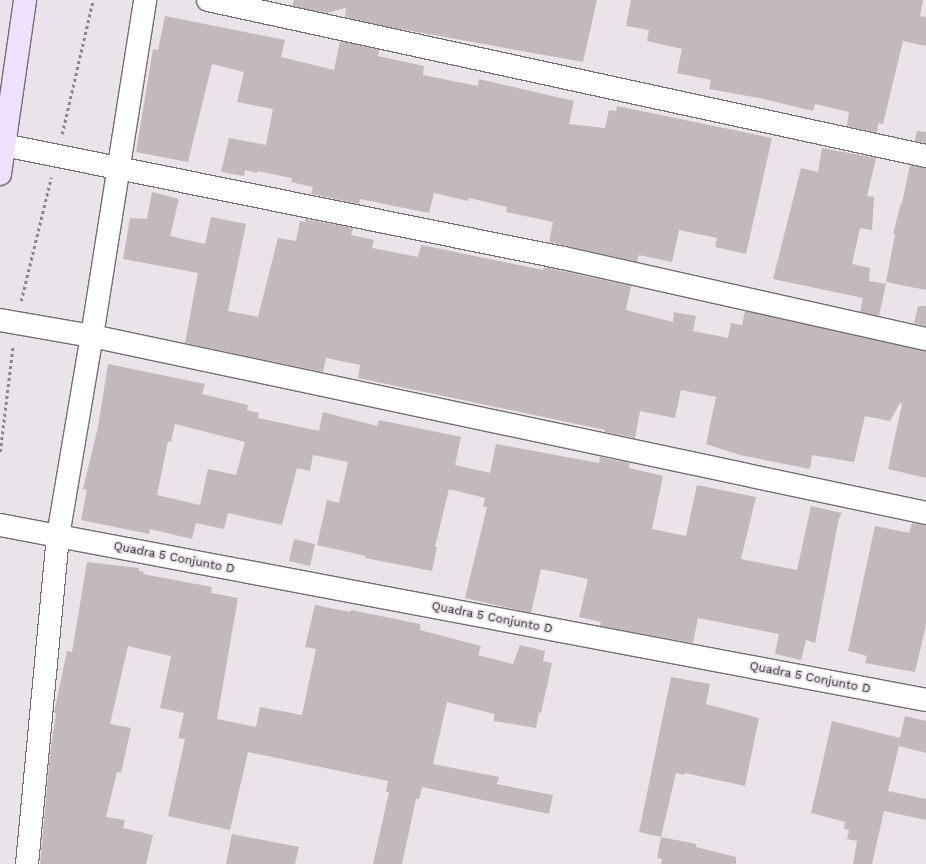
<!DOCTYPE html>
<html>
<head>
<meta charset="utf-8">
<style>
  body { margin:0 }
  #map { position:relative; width:926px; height:864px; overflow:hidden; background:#ebe3ea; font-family:"Work Sans",sans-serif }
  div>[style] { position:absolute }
  .building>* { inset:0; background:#c3b9bc }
  .path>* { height:2.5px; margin-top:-1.25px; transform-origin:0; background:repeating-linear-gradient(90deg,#8c878b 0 3px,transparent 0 6px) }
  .roads { filter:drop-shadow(1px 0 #746d73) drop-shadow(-1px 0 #746d73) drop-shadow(0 1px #746d73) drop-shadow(0 -1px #746d73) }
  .minor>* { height:22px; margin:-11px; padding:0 11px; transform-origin:11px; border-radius:11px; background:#fff }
  .major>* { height:22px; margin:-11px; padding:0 11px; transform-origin:11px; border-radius:11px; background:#eee0fe }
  span { translate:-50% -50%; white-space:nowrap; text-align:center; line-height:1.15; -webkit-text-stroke:3.5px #ebe3ea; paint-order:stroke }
  .street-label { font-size:12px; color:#2b282a }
</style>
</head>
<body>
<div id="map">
  <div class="building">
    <div style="clip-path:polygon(294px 0,597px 0,583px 62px,384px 26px,345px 17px,346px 8px,326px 13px,292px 6px)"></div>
    <div style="clip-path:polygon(631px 0,923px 0,920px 16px,926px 17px,926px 46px,903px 41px,883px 124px,878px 123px,877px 133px,847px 126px,849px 112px,815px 104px,813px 111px,764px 99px,709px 89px,711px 80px,677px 73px,682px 49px,647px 41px,649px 30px,626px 26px)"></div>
    <div style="clip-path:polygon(165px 16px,285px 40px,281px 57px,334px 70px,340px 41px,379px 50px,378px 56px,424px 66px,423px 75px,478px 86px,479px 79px,574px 101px,569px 124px,605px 128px,609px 110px,616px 111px,617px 106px,772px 138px,746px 254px,715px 247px,717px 238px,679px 230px,672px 262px,639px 255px,637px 262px,549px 242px,553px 222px,506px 212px,507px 207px,469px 198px,468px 201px,434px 193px,429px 213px,360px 199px,359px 204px,311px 194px,313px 187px,291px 182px,292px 178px,257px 171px,257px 173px,245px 170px,244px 176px,221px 172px,229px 138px,266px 145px,273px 109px,237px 102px,244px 72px,212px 64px,188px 162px,136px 152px,153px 49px,158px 50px)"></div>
    <div style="clip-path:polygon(917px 131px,926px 132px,926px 143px,915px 141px)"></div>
    <div style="clip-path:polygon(822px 148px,876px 158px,867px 196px,874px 197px,872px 230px,860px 228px,852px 264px,870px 268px,869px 281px,886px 284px,879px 316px,860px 312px,863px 298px,773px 279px,801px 168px,818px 172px)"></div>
    <div style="clip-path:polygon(910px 165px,926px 168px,926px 290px,886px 282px,895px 234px,893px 234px,901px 203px,902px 203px)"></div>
    <div style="clip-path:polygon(152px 192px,179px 199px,170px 236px,205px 244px,211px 217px,246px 224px,228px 311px,258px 317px,278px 238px,296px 241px,300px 221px,305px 222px,305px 219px,353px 228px,351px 235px,374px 240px,372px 248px,418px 257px,421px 245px,543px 270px,544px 267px,631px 286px,626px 310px,673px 322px,674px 312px,696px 316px,693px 331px,728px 338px,731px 323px,742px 325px,745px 311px,926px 351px,926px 478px,888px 469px,902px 404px,900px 403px,890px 421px,865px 416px,854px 462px,812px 455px,810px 469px,740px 455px,706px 444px,716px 397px,681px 390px,675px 418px,640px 411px,635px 438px,605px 432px,605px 430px,358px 378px,360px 365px,326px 358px,323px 372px,185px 343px,198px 273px,123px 259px,130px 218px,147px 219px)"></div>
    <div style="clip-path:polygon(918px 306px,926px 306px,926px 326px,914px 323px)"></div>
    <div style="clip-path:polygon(evenodd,108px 364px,205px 384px,202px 394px,248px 405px,247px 410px,259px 413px,258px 418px,319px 431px,323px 412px,377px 426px,379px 420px,461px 437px,455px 465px,490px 473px,496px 444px,599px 463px,600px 457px,630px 463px,629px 468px,663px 476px,652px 529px,686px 536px,697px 485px,756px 497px,741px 559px,797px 570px,811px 506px,842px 513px,839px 518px,815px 643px,806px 640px,801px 660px,775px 654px,779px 634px,698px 618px,693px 643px,600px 626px,601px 622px,579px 617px,588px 579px,541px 569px,531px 613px,465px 598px,487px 507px,483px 507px,485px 498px,449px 489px,435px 547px,437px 547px,432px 571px,365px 558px,366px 556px,317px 545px,327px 500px,339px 503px,348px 462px,313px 455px,310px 471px,297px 468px,282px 525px,228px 513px,224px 529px,196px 523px,192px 539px,150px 529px,149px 534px,81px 520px,87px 490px,83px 489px,98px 427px,108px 364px,175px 424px,245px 442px,236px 475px,208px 469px,200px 505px,157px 495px,168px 441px,171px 442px,175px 424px)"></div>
    <div style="clip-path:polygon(912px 523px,926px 525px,926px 625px,915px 672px,865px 663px,867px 656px,848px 651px,875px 526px,909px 533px)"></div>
    <div style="clip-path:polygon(294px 539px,315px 544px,310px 566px,289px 561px)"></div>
    <div style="clip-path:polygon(87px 562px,139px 568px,139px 571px,144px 572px,143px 574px,212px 587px,211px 593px,238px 598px,217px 719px,256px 727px,260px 707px,302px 715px,316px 649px,305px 647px,315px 605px,350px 612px,351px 610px,420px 624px,420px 630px,481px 646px,478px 655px,513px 664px,520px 645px,545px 651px,543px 661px,552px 663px,541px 713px,539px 712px,536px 728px,494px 721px,494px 714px,447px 702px,433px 764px,499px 777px,497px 784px,553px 795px,549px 814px,422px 787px,419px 799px,416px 799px,402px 864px,373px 864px,389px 792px,386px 792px,388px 781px,248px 752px,230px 830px,168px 816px,185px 739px,178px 738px,184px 713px,160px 708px,171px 656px,128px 646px,110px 724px,131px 728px,121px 773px,117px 772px,106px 817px,125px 820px,123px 828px,153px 835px,146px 864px,40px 864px,50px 753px,56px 713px,54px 713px,67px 651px,72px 652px)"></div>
    <div style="clip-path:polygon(671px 677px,710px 684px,706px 704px,759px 718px,745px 786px,685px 773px,684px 775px,676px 773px,661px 837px,639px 832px)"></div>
    <div style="clip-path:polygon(905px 716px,926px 721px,926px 753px,899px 746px,888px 791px,926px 799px,926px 820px,884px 811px,872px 864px,853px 864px,857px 841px,847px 839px,849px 830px,844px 829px,845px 822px,811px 813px,832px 721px,900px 738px)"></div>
    <div style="clip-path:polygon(232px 834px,299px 847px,295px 864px,226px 864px)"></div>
    <div style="clip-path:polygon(661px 837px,696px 844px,696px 847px,736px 857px,736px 864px,661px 864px,662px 859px,657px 858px)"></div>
  </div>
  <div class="path">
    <div style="left:62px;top:134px;width:138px;rotate:-77deg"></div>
    <div style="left:21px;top:301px;width:127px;rotate:-76.3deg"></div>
    <div style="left:0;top:452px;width:108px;rotate:-83.1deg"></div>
  </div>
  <div class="roads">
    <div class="minor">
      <div style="left:208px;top:0;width:735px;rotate:12.26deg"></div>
      <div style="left:4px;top:145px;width:570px;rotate:11.43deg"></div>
      <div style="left:563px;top:258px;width:372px;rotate:12.6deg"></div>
      <div style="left:0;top:320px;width:93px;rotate:9.9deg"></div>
      <div style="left:92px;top:336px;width:853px;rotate:11.98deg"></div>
      <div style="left:0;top:525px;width:942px;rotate:10.7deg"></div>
      <div style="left:27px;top:864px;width:329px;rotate:-84.6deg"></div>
      <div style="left:58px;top:536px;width:203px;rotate:-80.4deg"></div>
      <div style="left:92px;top:336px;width:340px;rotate:-81deg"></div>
    </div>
    <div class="major">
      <div style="left:0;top:174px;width:176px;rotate:-81.8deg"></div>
    </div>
  </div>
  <div class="street-label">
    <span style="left:174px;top:558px;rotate:11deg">Quadra 5 Conjunto D</span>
    <span style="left:492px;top:618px;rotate:11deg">Quadra 5 Conjunto D</span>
    <span style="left:810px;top:678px;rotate:11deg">Quadra 5 Conjunto D</span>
  </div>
</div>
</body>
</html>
